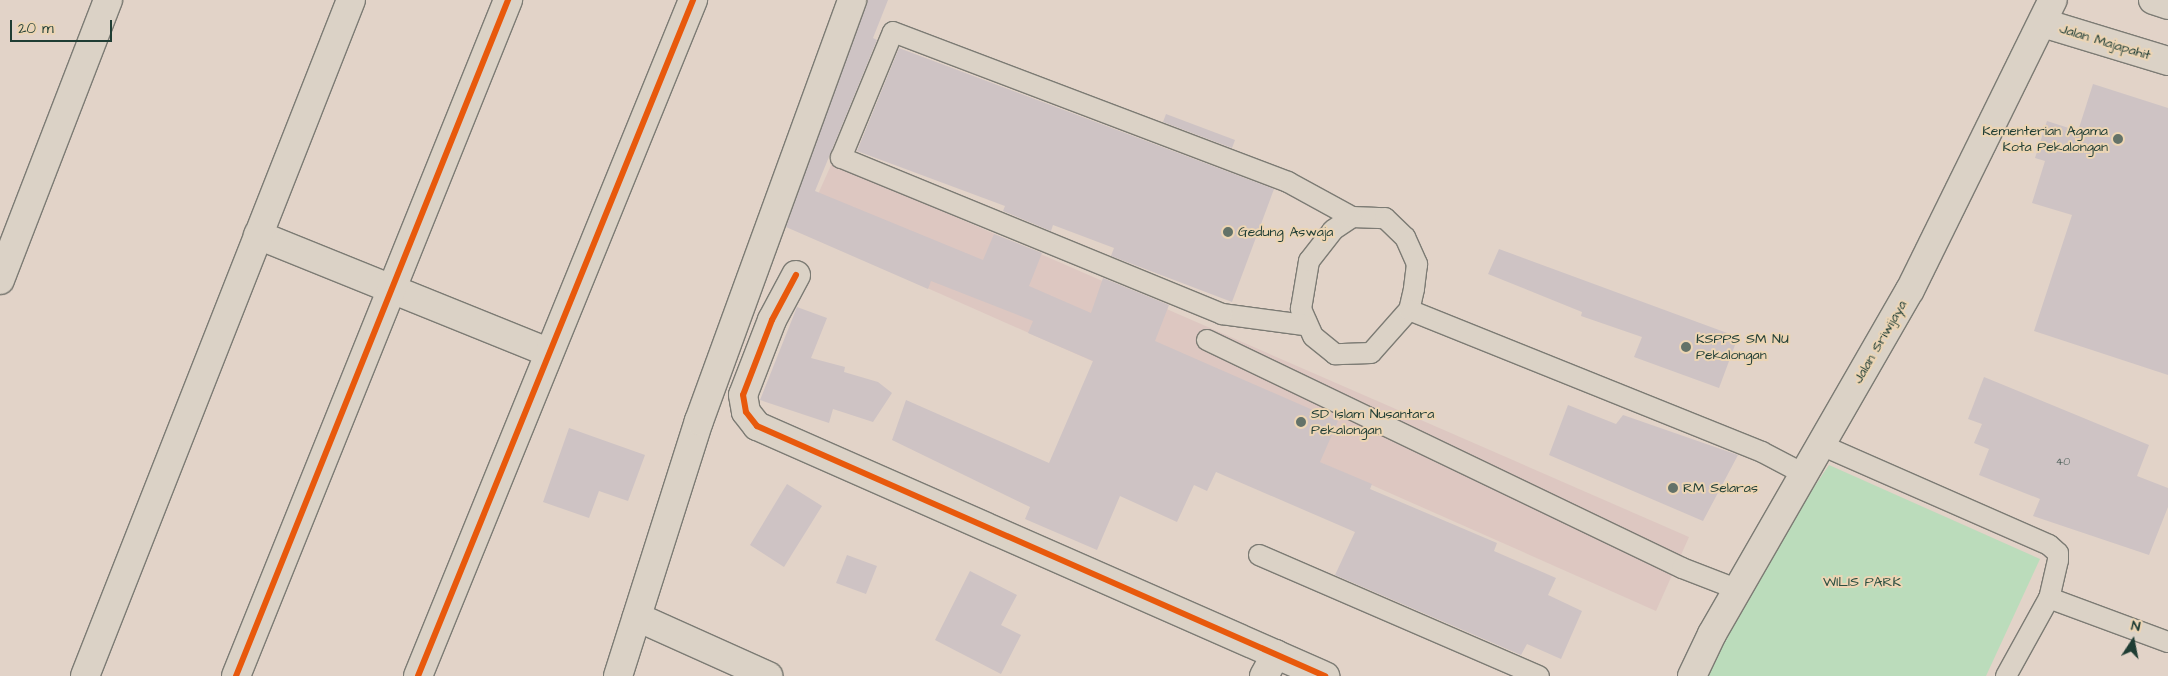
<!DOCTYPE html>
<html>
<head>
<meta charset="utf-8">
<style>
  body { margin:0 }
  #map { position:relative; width:2168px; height:676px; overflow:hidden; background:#e2d3c8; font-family:"Architects Daughter",sans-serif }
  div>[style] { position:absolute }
  .built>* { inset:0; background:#ddc7c1 }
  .green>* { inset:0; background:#bbdcbb }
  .building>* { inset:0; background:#cec3c4 }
  .roads { filter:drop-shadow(1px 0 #7c7b74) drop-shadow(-1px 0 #7c7b74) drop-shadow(0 1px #7c7b74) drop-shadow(0 -1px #7c7b74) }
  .service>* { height:20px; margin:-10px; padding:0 10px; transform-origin:10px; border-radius:10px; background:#dbd2c6 }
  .minor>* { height:28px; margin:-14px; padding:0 14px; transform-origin:14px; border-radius:14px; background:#dbd2c6 }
  .tertiary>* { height:28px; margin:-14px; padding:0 14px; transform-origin:14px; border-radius:14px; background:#dbd2c6 }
  .trunk>* { height:28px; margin:-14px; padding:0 14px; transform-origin:14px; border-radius:14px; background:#dbd2c6 }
  .cycleway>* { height:6px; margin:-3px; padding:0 3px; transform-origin:3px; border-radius:3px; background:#e8590c }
  .dots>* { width:14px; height:14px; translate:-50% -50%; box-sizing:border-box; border:2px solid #ecd5b4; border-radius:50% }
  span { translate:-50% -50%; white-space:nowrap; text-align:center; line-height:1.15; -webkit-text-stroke:4px #ecd5b4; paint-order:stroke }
  .number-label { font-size:11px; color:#50625c }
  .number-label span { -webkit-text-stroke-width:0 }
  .street-label { font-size:14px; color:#1f3d34 }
  .poi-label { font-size:14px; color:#1f3d34 }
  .right { translate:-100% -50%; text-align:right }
  .left { translate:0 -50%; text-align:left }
  .park-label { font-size:14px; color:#2b4e40 }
  .north { position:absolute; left:2108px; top:616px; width:50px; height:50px; -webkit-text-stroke:4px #ecd5b4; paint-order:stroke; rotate:11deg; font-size:14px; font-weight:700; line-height:20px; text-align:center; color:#1f3d34 }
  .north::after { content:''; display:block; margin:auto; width:18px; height:22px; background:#1f3d34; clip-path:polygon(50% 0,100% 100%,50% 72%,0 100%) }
  .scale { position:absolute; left:10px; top:20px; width:102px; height:22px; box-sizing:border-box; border:2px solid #1f3d34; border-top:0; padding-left:6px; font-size:15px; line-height:18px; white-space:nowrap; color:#1f3d34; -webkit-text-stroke:4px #ecd5b4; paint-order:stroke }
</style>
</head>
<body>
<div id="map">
  <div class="built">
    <div style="clip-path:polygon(832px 163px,1689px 537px,1656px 611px,801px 232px)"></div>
  </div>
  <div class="green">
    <div style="clip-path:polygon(1829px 465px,2040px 559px,1986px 676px,1703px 676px,1713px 636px)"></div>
  </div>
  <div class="building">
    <div style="clip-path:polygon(867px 0,888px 0,873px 38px,877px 40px,815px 191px,983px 260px,994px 234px,1042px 253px,1029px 286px,1091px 313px,1103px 278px,1169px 305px,1155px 341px,1338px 421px,1320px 462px,1372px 484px,1370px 489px,1497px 543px,1494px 551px,1556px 578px,1548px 595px,1582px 611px,1561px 659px,1527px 644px,1521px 655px,1335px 575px,1355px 532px,1216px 472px,1207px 491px,1194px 485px,1177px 522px,1120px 496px,1097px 550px,1025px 519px,1030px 507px,892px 440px,906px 400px,1049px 463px,1093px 361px,1028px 333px,1033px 321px,931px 281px,928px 289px,786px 227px)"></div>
    <div style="clip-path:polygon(899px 48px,1274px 189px,1232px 302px,1111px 256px,1114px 248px,1053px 225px,1051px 231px,1003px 211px,1005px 206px,857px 151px)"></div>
    <div style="clip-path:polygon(2093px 84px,2168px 108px,2168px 375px,2034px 331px,2072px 215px,2032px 203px,2045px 161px,2035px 158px,2047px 121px,2078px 131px)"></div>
    <div style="clip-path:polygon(1166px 114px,1235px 140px,1232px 148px,1163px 122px)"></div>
    <div style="clip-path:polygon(1499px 249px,1738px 337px,1719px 388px,1634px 357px,1642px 337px,1581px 316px,1582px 312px,1488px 274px)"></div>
    <div style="clip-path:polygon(797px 307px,827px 318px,811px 358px,845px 367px,844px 372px,878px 382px,892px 393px,873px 422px,833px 409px,829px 423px,760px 400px)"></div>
    <div style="clip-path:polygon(1984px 377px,2149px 445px,2137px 476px,2168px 488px,2168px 507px,2149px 555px,2033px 516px,2040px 499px,1979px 475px,1989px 449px,1974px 443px,1982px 424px,1968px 419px)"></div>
    <div style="clip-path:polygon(1568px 405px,1616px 424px,1623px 415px,1738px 455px,1703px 521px,1549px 455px)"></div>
    <div style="clip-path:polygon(569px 428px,645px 455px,628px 501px,599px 491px,589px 518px,543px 502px)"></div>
    <div style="clip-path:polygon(787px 484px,822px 506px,784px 567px,750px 545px)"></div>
    <div style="clip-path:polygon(847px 555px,877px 566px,866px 594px,836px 583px)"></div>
    <div style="clip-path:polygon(970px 571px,1017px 595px,1001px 625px,1021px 635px,1001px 674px,935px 640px)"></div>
  </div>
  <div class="roads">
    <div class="service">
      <div style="left:1352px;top:217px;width:33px;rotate:2deg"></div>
      <div style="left:1385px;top:218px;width:28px;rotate:44deg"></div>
      <div style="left:1405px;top:237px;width:30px;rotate:66deg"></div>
      <div style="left:1417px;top:264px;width:25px;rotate:97deg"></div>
      <div style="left:1414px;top:289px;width:22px;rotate:103deg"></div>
      <div style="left:1409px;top:310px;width:57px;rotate:131.5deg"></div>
      <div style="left:1371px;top:353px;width:36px;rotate:178deg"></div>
      <div style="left:1335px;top:354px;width:28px;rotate:-141deg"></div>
      <div style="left:1313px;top:336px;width:30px;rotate:-114deg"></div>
      <div style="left:1301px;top:309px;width:49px;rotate:-80.5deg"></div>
      <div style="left:1309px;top:261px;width:39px;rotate:-52deg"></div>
      <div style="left:1333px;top:230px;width:23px;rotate:-34deg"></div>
      <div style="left:1409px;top:310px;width:380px;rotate:21.9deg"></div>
      <div style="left:1762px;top:452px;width:47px;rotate:27.6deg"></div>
      <div style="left:1304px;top:325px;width:83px;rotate:-172.4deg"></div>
      <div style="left:1222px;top:314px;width:412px;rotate:-157.7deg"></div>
      <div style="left:841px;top:158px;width:136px;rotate:-67.6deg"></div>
      <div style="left:893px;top:32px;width:423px;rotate:20.8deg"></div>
      <div style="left:1288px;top:182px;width:73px;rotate:28.7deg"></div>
      <div style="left:1207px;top:340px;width:527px;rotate:25.64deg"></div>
      <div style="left:1682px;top:568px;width:61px;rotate:21.1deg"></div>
      <div style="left:1819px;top:444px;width:251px;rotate:23.7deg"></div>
      <div style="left:2049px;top:545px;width:12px;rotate:42deg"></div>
      <div style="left:2058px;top:553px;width:7px;rotate:90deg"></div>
      <div style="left:2058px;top:560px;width:39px;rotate:103deg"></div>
      <div style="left:2049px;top:598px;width:127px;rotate:20.3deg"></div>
      <div style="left:1259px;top:555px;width:305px;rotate:23.4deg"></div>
      <div style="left:2006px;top:676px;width:89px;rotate:-61.1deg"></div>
    </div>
    <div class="minor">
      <div style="left:258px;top:235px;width:313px;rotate:22deg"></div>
      <div style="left:796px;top:275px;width:51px;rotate:118.1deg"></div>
      <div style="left:772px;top:320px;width:80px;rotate:111.1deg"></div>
      <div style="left:743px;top:395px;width:17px;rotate:80deg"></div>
      <div style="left:746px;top:412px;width:18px;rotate:52deg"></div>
      <div style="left:757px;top:426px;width:621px;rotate:23.76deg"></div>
      <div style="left:0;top:280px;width:300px;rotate:-68.9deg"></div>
      <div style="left:637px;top:617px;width:144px;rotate:24.2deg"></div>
      <div style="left:85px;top:676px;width:726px;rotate:-68.52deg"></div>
      <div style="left:236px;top:676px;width:729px;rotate:-68.08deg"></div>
      <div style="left:418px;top:676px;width:730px;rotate:-67.86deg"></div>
      <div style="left:618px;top:676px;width:268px;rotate:-72.4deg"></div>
      <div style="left:699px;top:421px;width:448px;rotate:-70deg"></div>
      <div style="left:1264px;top:676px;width:25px;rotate:-61deg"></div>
    </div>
    <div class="tertiary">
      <div style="left:2153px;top:0;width:16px;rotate:18deg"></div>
      <div style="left:2043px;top:23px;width:131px;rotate:16.9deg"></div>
    </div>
    <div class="trunk">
      <div style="left:1692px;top:676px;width:47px;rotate:-64.5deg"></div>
      <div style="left:1712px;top:634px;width:397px;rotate:-60.1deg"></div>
      <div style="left:1910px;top:290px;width:323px;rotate:-63.8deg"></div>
    </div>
  </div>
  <div class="cycleway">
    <div style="left:796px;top:275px;width:51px;rotate:118.1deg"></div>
    <div style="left:772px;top:320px;width:80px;rotate:111.1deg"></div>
    <div style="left:743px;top:395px;width:17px;rotate:80deg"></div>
    <div style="left:746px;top:412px;width:18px;rotate:52deg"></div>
    <div style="left:757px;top:426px;width:621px;rotate:23.76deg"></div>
    <div style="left:236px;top:676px;width:729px;rotate:-68.08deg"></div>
    <div style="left:418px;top:676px;width:730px;rotate:-67.86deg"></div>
  </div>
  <div class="dots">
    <div style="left:2118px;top:139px;background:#637268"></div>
    <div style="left:1228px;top:232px;background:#637268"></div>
    <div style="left:1686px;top:347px;background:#637268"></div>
    <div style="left:1301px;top:422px;background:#637268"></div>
    <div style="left:1673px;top:488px;background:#637268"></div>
  </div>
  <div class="number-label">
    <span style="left:2063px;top:462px">40</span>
  </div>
  <div class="street-label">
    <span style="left:2105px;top:42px;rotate:17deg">Jalan Majapahit</span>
    <span style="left:1880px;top:342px;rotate:-60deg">Jalan Sriwijaya</span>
  </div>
  <div class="poi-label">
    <span class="right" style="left:2108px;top:139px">Kementerian Agama<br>Kota Pekalongan</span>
    <span class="left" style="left:1238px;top:232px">Gedung Aswaja</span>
    <span class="left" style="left:1696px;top:347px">KSPPS SM NU<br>Pekalongan</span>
    <span class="left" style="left:1311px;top:422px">SD Islam Nusantara<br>Pekalongan</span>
    <span class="left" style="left:1683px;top:488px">RM Selaras</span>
  </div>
  <div class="park-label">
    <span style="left:1862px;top:582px">WILIS PARK</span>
  </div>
  <div class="north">N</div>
  <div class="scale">20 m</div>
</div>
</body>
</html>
